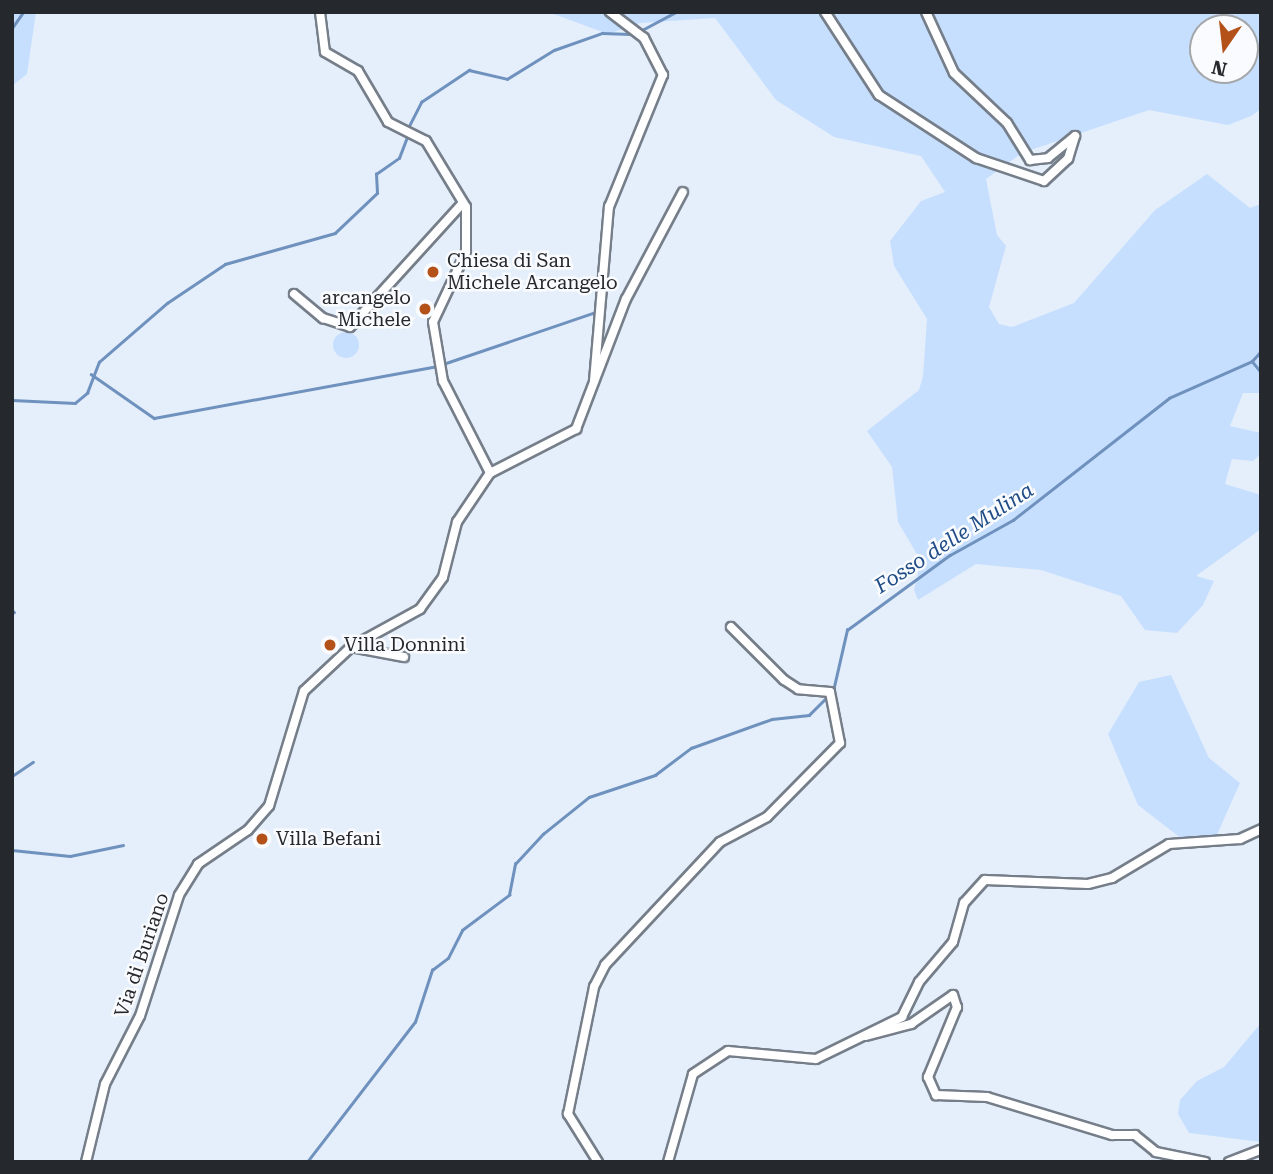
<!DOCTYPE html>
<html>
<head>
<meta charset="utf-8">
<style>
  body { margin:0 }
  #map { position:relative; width:1273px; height:1174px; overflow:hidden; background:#e5effb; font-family:"Roboto Serif",serif }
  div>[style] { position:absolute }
  .green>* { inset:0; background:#c7dffe }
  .round { border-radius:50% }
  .stream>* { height:2.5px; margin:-1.25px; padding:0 1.25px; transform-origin:1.25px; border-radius:1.25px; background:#6f91be }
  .roads { filter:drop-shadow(2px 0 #757e89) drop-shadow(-2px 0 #757e89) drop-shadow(0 2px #757e89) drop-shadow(0 -2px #757e89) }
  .minor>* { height:8px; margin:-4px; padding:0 4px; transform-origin:4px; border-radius:4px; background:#fff }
  .dots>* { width:19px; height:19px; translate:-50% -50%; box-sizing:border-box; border:4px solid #f9fbfe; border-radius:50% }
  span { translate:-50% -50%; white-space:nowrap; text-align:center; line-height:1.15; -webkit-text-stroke:5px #f9fbfe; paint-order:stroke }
  .poi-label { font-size:19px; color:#25282d }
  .left { translate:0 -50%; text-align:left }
  .right { translate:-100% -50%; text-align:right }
  .street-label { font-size:19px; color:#25282d }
  .water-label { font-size:21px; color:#1f4c86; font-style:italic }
  .frame { position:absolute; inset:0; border:14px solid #25282d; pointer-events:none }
  .north { position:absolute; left:1189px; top:14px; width:70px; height:70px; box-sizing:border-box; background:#f9fbfe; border:2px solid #a4a7aa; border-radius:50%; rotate:194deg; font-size:19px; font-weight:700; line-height:28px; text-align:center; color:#25282d }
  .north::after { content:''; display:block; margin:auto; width:24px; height:32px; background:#b45119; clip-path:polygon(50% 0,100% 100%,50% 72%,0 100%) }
</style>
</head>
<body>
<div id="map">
  <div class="green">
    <div style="clip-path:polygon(12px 12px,36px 12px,27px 74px,12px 86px)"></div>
    <div style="clip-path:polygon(evenodd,548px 12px,1261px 12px,1261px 109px,1251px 116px,1228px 125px,1149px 110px,1022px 153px,986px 179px,997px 235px,1006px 246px,989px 307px,999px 324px,1012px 327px,1074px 303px,1155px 210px,1207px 174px,1250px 208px,1261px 204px,1261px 393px,1243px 393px,1230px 426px,1261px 433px,1261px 454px,1253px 461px,1232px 459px,1225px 484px,1261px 495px,1261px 529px,1196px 576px,1214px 581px,1203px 605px,1177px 633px,1145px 630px,1121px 596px,1041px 570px,976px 564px,918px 600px,914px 590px,921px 561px,898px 522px,892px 467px,867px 431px,919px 390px,923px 376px,927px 319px,894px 266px,890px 241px,921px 201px,945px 192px,921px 156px,834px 137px,776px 100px,715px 18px,640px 23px,608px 34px,548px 12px,1203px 28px,1245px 28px,1245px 70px,1203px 70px,1203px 28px)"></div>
    <div class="round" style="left:333px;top:332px;width:26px;height:26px"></div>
    <div style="clip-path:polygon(1171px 675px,1209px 758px,1240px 783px,1216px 837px,1182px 839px,1138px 805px,1108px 734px,1139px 682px)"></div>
    <div style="clip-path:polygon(1261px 1023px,1261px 1142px,1189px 1133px,1178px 1114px,1180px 1100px,1197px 1081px,1224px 1067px)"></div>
  </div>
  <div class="stream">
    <div style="left:12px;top:28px;width:19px;rotate:-55deg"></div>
    <div style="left:642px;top:30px;width:38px;rotate:-28deg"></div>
    <div style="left:409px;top:126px;width:27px;rotate:-63deg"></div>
    <div style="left:421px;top:102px;width:58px;rotate:-33.7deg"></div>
    <div style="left:469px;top:70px;width:39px;rotate:13deg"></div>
    <div style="left:507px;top:79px;width:55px;rotate:-31.7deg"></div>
    <div style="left:554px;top:50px;width:51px;rotate:-19.5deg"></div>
    <div style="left:602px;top:33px;width:28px;rotate:2deg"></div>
    <div style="left:1252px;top:361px;width:14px;rotate:51deg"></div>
    <div style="left:443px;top:364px;width:165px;rotate:-18.8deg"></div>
    <div style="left:91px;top:374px;width:77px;rotate:34.9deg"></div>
    <div style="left:154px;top:418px;width:288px;rotate:-10.4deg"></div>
    <div style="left:12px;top:400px;width:63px;rotate:2.7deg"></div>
    <div style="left:75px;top:403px;width:16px;rotate:-40deg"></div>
    <div style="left:87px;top:393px;width:33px;rotate:-69deg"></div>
    <div style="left:99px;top:362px;width:90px;rotate:-40.9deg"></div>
    <div style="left:167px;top:303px;width:70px;rotate:-33.9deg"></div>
    <div style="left:225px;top:264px;width:114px;rotate:-15.7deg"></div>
    <div style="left:335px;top:233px;width:58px;rotate:-43.6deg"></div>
    <div style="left:377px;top:193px;width:19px;rotate:-93deg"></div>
    <div style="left:376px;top:174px;width:28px;rotate:-35deg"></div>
    <div style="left:399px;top:158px;width:22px;rotate:-69deg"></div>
    <div style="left:12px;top:610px;width:3px;rotate:45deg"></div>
    <div style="left:833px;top:691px;width:63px;rotate:-77.1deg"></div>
    <div style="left:847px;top:630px;width:127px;rotate:-36.1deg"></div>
    <div style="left:950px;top:555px;width:72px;rotate:-29.1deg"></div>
    <div style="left:1013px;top:520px;width:198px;rotate:-38deg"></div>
    <div style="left:1169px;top:398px;width:91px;rotate:-24deg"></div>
    <div style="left:1252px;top:361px;width:13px;rotate:-48deg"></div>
    <div style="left:12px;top:776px;width:25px;rotate:-34deg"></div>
    <div style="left:12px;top:850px;width:58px;rotate:5.9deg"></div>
    <div style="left:70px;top:856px;width:54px;rotate:-11.7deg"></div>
    <div style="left:307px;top:1162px;width:177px;rotate:-52.4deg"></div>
    <div style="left:415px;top:1022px;width:55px;rotate:-71.9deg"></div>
    <div style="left:432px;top:970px;width:20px;rotate:-37deg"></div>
    <div style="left:448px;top:958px;width:31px;rotate:-63deg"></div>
    <div style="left:462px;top:930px;width:59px;rotate:-36.7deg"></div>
    <div style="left:509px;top:895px;width:32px;rotate:-79deg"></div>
    <div style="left:515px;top:864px;width:41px;rotate:-47deg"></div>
    <div style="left:543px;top:834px;width:59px;rotate:-38.8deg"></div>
    <div style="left:589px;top:797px;width:70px;rotate:-18.4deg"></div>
    <div style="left:655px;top:775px;width:45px;rotate:-36.9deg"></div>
    <div style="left:691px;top:748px;width:86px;rotate:-19.7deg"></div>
    <div style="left:772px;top:719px;width:37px;rotate:-6deg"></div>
    <div style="left:809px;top:715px;width:27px;rotate:-45deg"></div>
  </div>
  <div class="roads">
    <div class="minor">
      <div style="left:320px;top:12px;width:40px;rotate:82.9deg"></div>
      <div style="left:325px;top:52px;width:38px;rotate:30deg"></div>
      <div style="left:358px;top:71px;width:59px;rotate:59.5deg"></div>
      <div style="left:388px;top:122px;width:42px;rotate:26.6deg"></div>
      <div style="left:426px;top:141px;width:77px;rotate:58.8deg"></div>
      <div style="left:466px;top:207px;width:45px;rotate:90deg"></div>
      <div style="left:466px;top:252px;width:77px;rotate:115.2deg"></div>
      <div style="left:433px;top:322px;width:60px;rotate:80.4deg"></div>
      <div style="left:443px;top:381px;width:103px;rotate:62.9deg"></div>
      <div style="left:825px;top:12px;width:99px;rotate:57deg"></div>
      <div style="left:879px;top:95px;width:116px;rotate:33deg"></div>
      <div style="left:976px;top:158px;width:72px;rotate:18.7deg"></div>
      <div style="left:1044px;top:181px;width:33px;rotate:-43deg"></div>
      <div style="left:1068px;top:159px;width:24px;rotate:-73deg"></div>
      <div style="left:926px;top:12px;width:67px;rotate:65.3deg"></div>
      <div style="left:954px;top:73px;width:73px;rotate:43.3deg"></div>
      <div style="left:1007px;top:123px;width:44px;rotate:58.1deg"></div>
      <div style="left:1030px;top:160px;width:18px;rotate:-6deg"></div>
      <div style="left:1048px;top:158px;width:35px;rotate:-39deg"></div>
      <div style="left:294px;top:294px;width:38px;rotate:40deg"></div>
      <div style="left:323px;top:318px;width:28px;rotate:18deg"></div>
      <div style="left:350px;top:327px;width:165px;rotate:-47.7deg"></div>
      <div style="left:594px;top:381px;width:175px;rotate:-85.1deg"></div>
      <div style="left:609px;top:207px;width:143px;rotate:-67.8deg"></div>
      <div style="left:663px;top:75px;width:42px;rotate:-117.2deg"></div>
      <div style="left:644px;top:38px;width:43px;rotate:-142.6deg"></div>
      <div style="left:351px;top:647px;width:54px;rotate:10.7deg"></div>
      <div style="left:866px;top:1036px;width:47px;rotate:-14.9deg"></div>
      <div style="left:911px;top:1024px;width:51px;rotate:-34.6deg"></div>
      <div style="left:953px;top:995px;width:13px;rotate:72deg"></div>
      <div style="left:957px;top:1007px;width:76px;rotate:112.5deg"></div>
      <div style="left:928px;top:1077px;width:20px;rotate:66deg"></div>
      <div style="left:936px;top:1095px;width:51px;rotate:2.2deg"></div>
      <div style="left:987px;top:1097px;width:131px;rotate:16.9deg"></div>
      <div style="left:1112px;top:1135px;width:23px"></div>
      <div style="left:1135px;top:1135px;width:27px;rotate:39deg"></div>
      <div style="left:1156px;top:1152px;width:50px;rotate:11.5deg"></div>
      <div style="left:86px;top:1162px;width:80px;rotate:-76.3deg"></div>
      <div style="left:105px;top:1084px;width:76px;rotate:-62.8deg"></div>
      <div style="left:140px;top:1016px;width:127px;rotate:-72.1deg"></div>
      <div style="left:179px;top:895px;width:36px;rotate:-58deg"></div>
      <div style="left:198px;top:864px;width:60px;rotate:-34.2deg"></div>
      <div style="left:248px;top:830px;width:32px;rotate:-49deg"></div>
      <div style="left:269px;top:806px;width:120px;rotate:-73.1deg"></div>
      <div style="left:304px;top:691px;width:64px;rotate:-43.1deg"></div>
      <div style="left:351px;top:647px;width:79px;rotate:-28.8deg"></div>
      <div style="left:420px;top:609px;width:39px;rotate:-54deg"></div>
      <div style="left:443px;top:577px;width:57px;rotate:-75.7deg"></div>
      <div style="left:457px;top:522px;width:59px;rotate:-56deg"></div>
      <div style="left:490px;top:473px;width:97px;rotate:-27.1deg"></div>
      <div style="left:576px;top:429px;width:139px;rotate:-69deg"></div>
      <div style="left:626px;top:299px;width:121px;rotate:-62deg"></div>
      <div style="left:598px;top:1162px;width:57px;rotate:-122deg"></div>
      <div style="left:568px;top:1114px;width:130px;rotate:-78.4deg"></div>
      <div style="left:594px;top:987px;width:25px;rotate:-63deg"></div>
      <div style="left:605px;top:965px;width:168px;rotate:-46.9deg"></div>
      <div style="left:720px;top:842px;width:53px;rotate:-28deg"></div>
      <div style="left:767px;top:817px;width:104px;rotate:-45.4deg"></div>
      <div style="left:840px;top:743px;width:52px;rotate:-101.1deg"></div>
      <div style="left:830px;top:692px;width:32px;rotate:-175deg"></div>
      <div style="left:798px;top:689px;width:17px;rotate:-147deg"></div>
      <div style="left:784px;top:680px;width:75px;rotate:-135deg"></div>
      <div style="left:668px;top:1162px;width:91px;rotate:-74.1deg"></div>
      <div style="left:693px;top:1074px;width:42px;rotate:-33.3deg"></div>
      <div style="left:728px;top:1051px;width:88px;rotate:5.2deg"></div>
      <div style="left:816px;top:1059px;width:96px;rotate:-26deg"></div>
      <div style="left:902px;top:1017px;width:39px;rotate:-64deg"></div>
      <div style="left:919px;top:982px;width:52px;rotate:-49.6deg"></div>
      <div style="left:953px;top:942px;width:41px;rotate:-74.2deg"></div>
      <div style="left:964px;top:903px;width:31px;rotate:-48deg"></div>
      <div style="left:985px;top:880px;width:103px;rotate:2.2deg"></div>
      <div style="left:1088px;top:884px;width:25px;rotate:-14deg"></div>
      <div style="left:1112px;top:878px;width:66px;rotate:-30.8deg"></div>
      <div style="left:1169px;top:844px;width:71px;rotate:-4deg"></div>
      <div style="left:1240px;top:839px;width:23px;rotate:-25deg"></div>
      <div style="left:1229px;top:1162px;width:34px;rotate:-21deg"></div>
    </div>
  </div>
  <div class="dots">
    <div style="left:433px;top:272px;background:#b45119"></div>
    <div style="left:425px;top:309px;background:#b45119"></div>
    <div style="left:330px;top:645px;background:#b45119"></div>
    <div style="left:262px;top:839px;background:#b45119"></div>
  </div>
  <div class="poi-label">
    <span class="left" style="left:447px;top:272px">Chiesa di San<br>Michele Arcangelo</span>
    <span class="right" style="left:411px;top:309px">arcangelo<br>Michele</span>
    <span class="left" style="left:344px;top:645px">Villa Donnini</span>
    <span class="left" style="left:276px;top:839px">Villa Befani</span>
  </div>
  <div class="street-label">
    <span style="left:142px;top:955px;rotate:-71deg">Via di Buriano</span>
  </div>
  <div class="water-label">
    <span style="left:954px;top:538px;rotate:-33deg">Fosso delle Mulina</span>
  </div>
  <div class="frame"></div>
  <div class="north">N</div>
</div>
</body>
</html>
